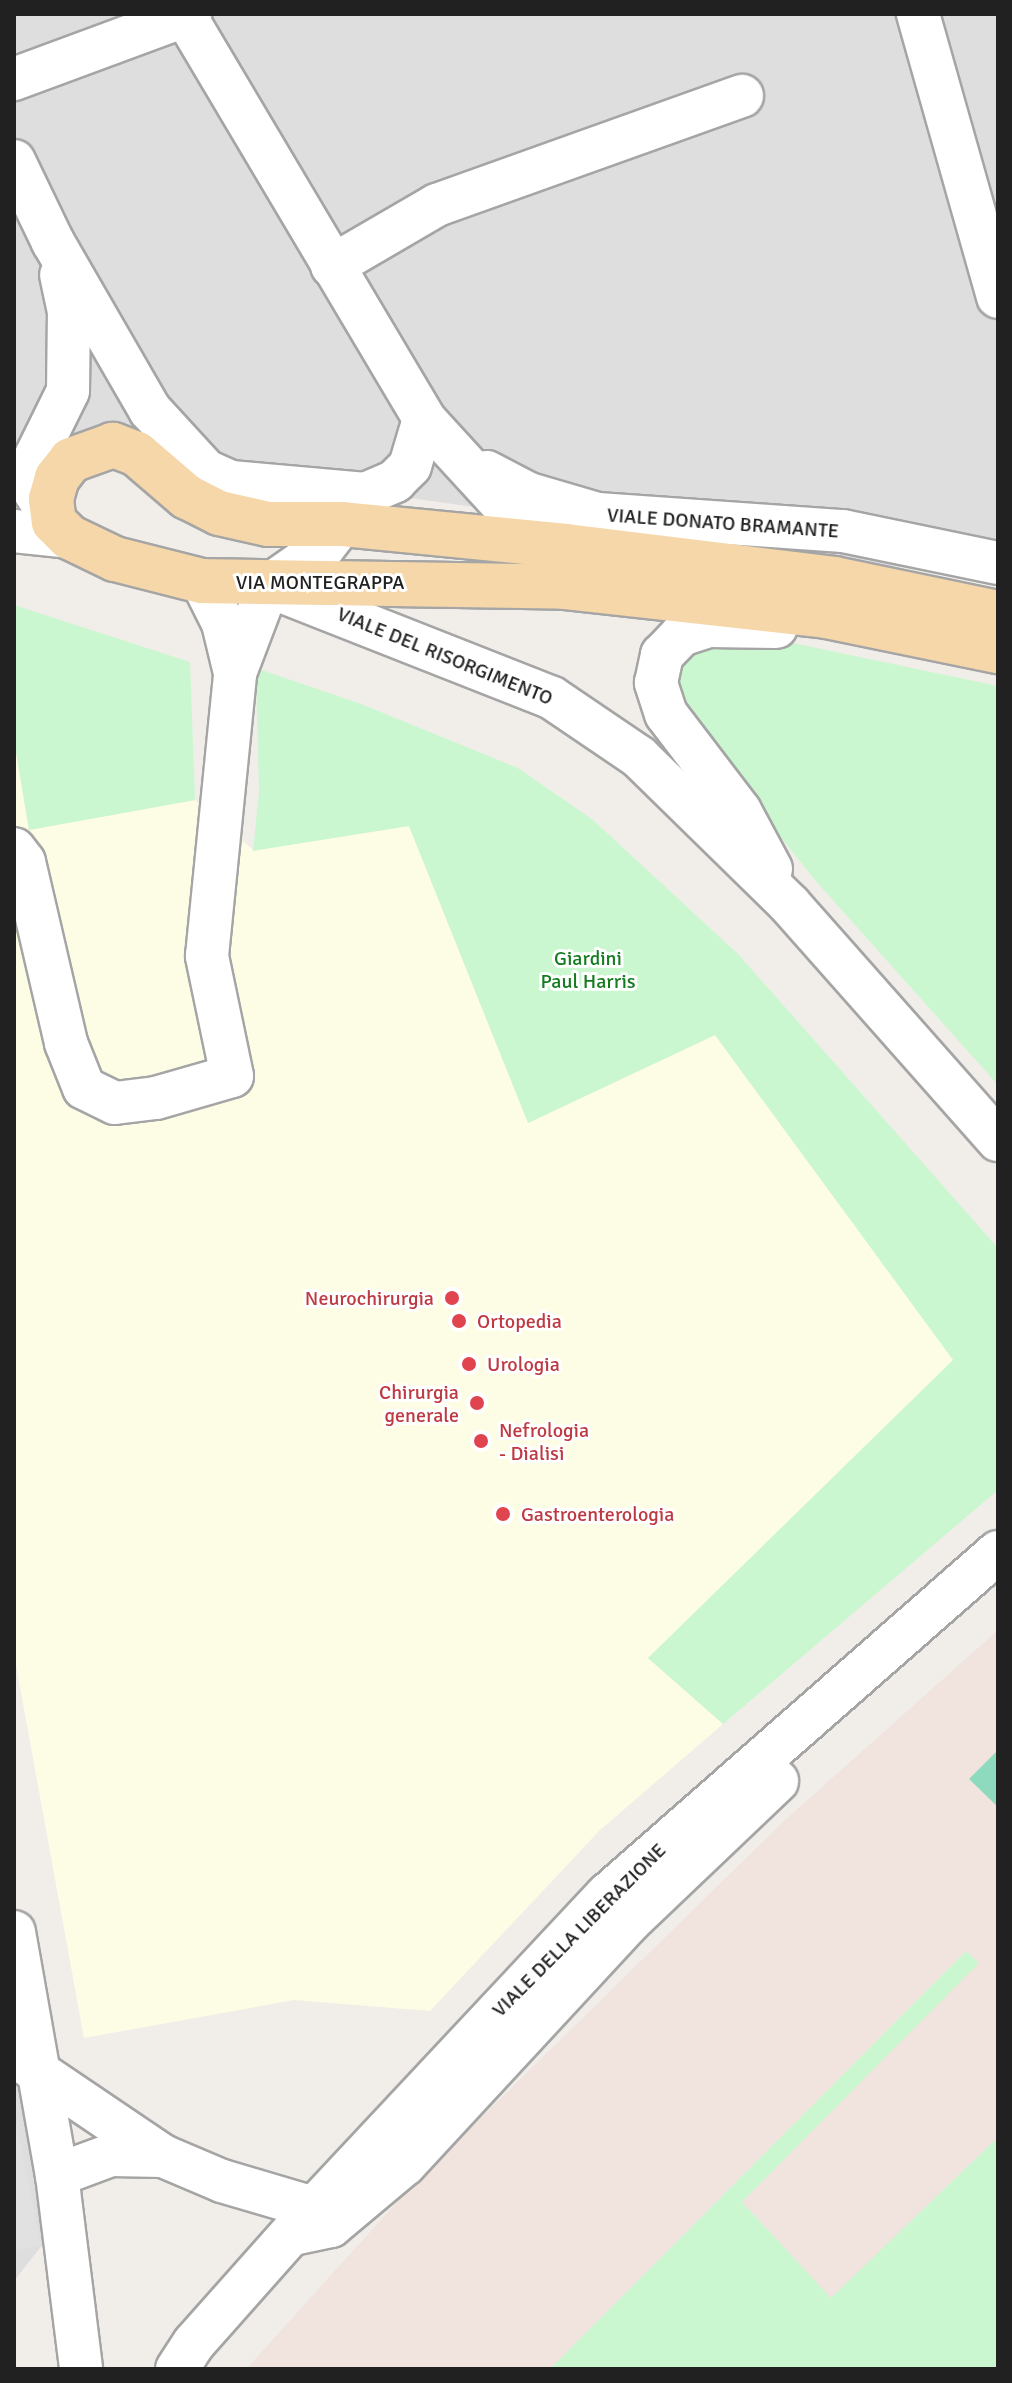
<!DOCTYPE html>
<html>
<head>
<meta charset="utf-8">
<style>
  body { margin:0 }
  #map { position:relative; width:1012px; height:2383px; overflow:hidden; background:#f1eee9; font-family:Signika,sans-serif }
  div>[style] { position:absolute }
  .residential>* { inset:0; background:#dfdede }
  .education>* { inset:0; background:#fdfde5 }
  .military>* { inset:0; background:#f1e3de }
  .park>* { inset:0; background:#caf7cf }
  .pitch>* { inset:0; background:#8ddabe }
  .parking>* { inset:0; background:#e1e1e1 }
  .roads { filter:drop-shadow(2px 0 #a5a5a5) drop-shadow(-2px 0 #a5a5a5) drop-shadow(0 2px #a5a5a5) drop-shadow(0 -2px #a5a5a5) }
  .minor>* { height:42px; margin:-21px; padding:0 21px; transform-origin:21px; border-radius:21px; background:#fff }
  .major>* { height:44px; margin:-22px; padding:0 22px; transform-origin:22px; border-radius:22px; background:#f6d7a9 }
  .dots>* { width:22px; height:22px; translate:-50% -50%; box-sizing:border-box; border:4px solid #fff; border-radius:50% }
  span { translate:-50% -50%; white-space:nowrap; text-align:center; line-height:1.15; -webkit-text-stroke:6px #fff; paint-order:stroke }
  .street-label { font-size:20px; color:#212121 }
  .park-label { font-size:20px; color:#147b1f }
  .health-label { font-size:20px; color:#be3a42 }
  .right { translate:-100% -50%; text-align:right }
  .left { translate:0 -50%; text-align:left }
  .frame { position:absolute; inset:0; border:16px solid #212121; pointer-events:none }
</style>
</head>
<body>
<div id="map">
  <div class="residential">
    <div style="clip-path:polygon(14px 14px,998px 14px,998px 581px,14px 442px)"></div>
    <div style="clip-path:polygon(14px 1899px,68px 2212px,14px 2281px)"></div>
  </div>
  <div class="education">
    <div style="clip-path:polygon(14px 740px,29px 830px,195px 800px,253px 850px,409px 826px,528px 1123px,715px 1035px,954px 1360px,648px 1658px,723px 1724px,599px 1831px,430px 2011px,294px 2000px,84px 2038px,14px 1654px)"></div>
  </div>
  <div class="military">
    <div style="clip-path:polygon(998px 1630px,998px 2369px,246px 2369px,417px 2180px,784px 1821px)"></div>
  </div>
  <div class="park">
    <div style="clip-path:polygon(14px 605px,190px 662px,195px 800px,29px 830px,14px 740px)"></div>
    <div style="clip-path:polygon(788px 642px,998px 686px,998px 1085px,814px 879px,679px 708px,676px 660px,687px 647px)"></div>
    <div style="clip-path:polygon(256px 668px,361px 704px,518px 768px,593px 820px,738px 954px,998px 1248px,998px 1490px,723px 1724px,648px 1658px,953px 1360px,715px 1035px,528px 1123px,409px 826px,253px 851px,259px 792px)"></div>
    <div style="clip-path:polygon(966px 1951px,979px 1963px,742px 2202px,831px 2298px,998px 2137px,998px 2369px,550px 2369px)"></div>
  </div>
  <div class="pitch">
    <div style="clip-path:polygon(998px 1750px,998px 1807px,969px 1779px)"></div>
  </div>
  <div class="parking">
    <div style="clip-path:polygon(14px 2114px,41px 2245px,14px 2250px)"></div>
  </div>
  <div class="roads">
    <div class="minor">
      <div style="left:184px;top:14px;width:471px;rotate:59.3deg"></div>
      <div style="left:424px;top:419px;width:132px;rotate:47.5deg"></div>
      <div style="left:513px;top:516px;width:61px;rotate:29.5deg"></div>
      <div style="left:918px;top:14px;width:294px;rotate:74.2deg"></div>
      <div style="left:14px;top:79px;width:188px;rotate:-20.3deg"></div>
      <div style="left:14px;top:161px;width:90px;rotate:64.3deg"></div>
      <div style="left:53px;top:242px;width:194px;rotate:60deg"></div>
      <div style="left:150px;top:410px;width:83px;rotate:47.4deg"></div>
      <div style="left:206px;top:471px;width:27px;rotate:24deg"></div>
      <div style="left:231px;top:482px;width:135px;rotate:5.1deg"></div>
      <div style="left:365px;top:494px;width:33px;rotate:-23deg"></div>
      <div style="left:395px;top:481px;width:21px;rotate:-45deg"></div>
      <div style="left:410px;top:466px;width:49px;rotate:-73.4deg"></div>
      <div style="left:332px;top:266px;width:121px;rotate:-30.2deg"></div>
      <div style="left:437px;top:205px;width:324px;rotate:-19.7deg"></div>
      <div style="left:487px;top:472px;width:47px;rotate:27.6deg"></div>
      <div style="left:529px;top:494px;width:72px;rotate:16.2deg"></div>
      <div style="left:598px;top:514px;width:246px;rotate:4deg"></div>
      <div style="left:843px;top:531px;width:158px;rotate:11.7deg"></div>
      <div style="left:54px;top:522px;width:43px;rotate:-122.6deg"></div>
      <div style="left:31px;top:486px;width:30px;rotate:-81deg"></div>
      <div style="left:36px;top:456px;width:72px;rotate:-63.8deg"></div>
      <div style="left:68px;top:391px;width:79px;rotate:-89.3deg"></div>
      <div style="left:69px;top:312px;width:38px;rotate:-102deg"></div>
      <div style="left:14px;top:531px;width:55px;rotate:6.2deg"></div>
      <div style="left:202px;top:581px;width:47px;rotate:63.4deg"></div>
      <div style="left:223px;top:623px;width:51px;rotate:76.5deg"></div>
      <div style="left:268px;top:586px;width:305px;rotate:21.5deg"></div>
      <div style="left:552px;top:698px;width:105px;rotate:34.1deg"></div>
      <div style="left:639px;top:757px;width:211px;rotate:44.4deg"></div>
      <div style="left:790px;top:905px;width:314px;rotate:48.5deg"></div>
      <div style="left:14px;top:849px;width:16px;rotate:52deg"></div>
      <div style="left:24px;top:862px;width:186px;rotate:76.9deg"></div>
      <div style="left:66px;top:1043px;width:48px;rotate:68.2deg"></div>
      <div style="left:84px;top:1088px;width:34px;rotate:26deg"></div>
      <div style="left:115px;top:1103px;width:41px;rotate:-7deg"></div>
      <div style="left:156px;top:1098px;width:79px;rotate:-16.1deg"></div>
      <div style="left:232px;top:1076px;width:123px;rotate:-101.8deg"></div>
      <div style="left:207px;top:956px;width:284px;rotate:-84.3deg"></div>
      <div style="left:235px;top:673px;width:93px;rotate:-69.2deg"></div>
      <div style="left:268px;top:586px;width:68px;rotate:-34.9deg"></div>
      <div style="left:324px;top:547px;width:67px;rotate:-52.3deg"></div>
      <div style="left:771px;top:869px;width:66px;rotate:-118.1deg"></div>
      <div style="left:740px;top:811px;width:122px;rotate:-127.3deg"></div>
      <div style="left:666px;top:714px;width:33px;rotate:-108deg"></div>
      <div style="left:656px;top:683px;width:29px;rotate:-78deg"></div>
      <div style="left:662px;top:655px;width:28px;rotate:-46deg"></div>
      <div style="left:681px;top:635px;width:29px;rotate:-18deg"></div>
      <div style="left:709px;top:626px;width:67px;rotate:0.9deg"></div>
      <div style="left:14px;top:1932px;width:247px;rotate:80deg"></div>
      <div style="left:57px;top:2175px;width:195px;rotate:82.9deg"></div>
      <div style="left:25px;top:2063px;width:166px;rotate:34deg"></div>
      <div style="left:163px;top:2156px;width:64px;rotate:23deg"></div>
      <div style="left:222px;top:2181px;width:96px;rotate:16.4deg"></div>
      <div style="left:57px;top:2175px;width:58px;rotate:-20.3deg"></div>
      <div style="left:111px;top:2155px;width:52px;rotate:1.1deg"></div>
      <div style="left:298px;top:2233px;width:34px;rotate:-12deg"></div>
      <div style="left:331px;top:2226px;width:97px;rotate:-40deg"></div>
      <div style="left:405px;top:2164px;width:328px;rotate:-47.2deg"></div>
      <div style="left:628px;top:1923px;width:206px;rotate:-43.6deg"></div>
      <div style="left:177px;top:2369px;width:31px;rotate:-57deg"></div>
      <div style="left:194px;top:2343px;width:181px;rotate:-48.4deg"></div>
      <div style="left:314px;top:2208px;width:429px;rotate:-46.9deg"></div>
      <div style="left:607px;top:1895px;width:520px;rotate:-41.26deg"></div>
    </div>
    <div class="major">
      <div style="left:998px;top:613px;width:167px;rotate:-168.3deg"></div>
      <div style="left:834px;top:579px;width:270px;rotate:-173deg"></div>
      <div style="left:566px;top:546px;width:224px;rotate:-174.4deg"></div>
      <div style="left:343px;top:524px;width:75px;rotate:180deg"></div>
      <div style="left:268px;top:524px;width:50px;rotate:-167.3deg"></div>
      <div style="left:219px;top:513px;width:36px;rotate:-153deg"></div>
      <div style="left:187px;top:497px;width:66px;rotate:-139.3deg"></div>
      <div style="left:137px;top:454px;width:26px;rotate:-159deg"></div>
      <div style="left:113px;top:445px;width:45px;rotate:160.3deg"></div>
      <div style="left:71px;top:460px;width:23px;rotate:128deg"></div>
      <div style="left:57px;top:478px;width:22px;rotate:106deg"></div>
      <div style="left:51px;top:499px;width:23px;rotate:83deg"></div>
      <div style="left:54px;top:522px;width:21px;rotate:45deg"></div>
      <div style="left:69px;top:537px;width:51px;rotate:25.6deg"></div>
      <div style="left:115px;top:559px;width:90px;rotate:14.2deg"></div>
      <div style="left:202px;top:581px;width:363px;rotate:0.9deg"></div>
      <div style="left:565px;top:587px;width:264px;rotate:6.3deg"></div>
      <div style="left:827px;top:616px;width:175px;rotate:11.6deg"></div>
    </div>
  </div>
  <div class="dots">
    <div style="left:452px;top:1298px;background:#e0444e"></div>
    <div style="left:459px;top:1321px;background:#e0444e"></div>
    <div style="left:469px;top:1364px;background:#e0444e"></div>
    <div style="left:477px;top:1403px;background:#e0444e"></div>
    <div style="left:481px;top:1441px;background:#e0444e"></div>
    <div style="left:503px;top:1514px;background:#e0444e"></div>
  </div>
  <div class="street-label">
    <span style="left:723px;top:523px;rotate:4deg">VIALE DONATO BRAMANTE</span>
    <span style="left:320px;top:582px">VIA MONTEGRAPPA</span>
    <span style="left:445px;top:656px;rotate:22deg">VIALE DEL RISORGIMENTO</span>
    <span style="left:579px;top:1930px;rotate:-45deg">VIALE DELLA LIBERAZIONE</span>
  </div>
  <div class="park-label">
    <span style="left:588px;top:970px">Giardini<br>Paul Harris</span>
  </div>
  <div class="health-label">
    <span class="right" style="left:434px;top:1298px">Neurochirurgia</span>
    <span class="left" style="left:477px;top:1321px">Ortopedia</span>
    <span class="left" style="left:487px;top:1364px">Urologia</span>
    <span class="right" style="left:459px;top:1404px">Chirurgia<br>generale</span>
    <span class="left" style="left:499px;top:1442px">Nefrologia<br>- Dialisi</span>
    <span class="left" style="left:521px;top:1514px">Gastroenterologia</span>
  </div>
  <div class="frame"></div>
</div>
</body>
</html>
